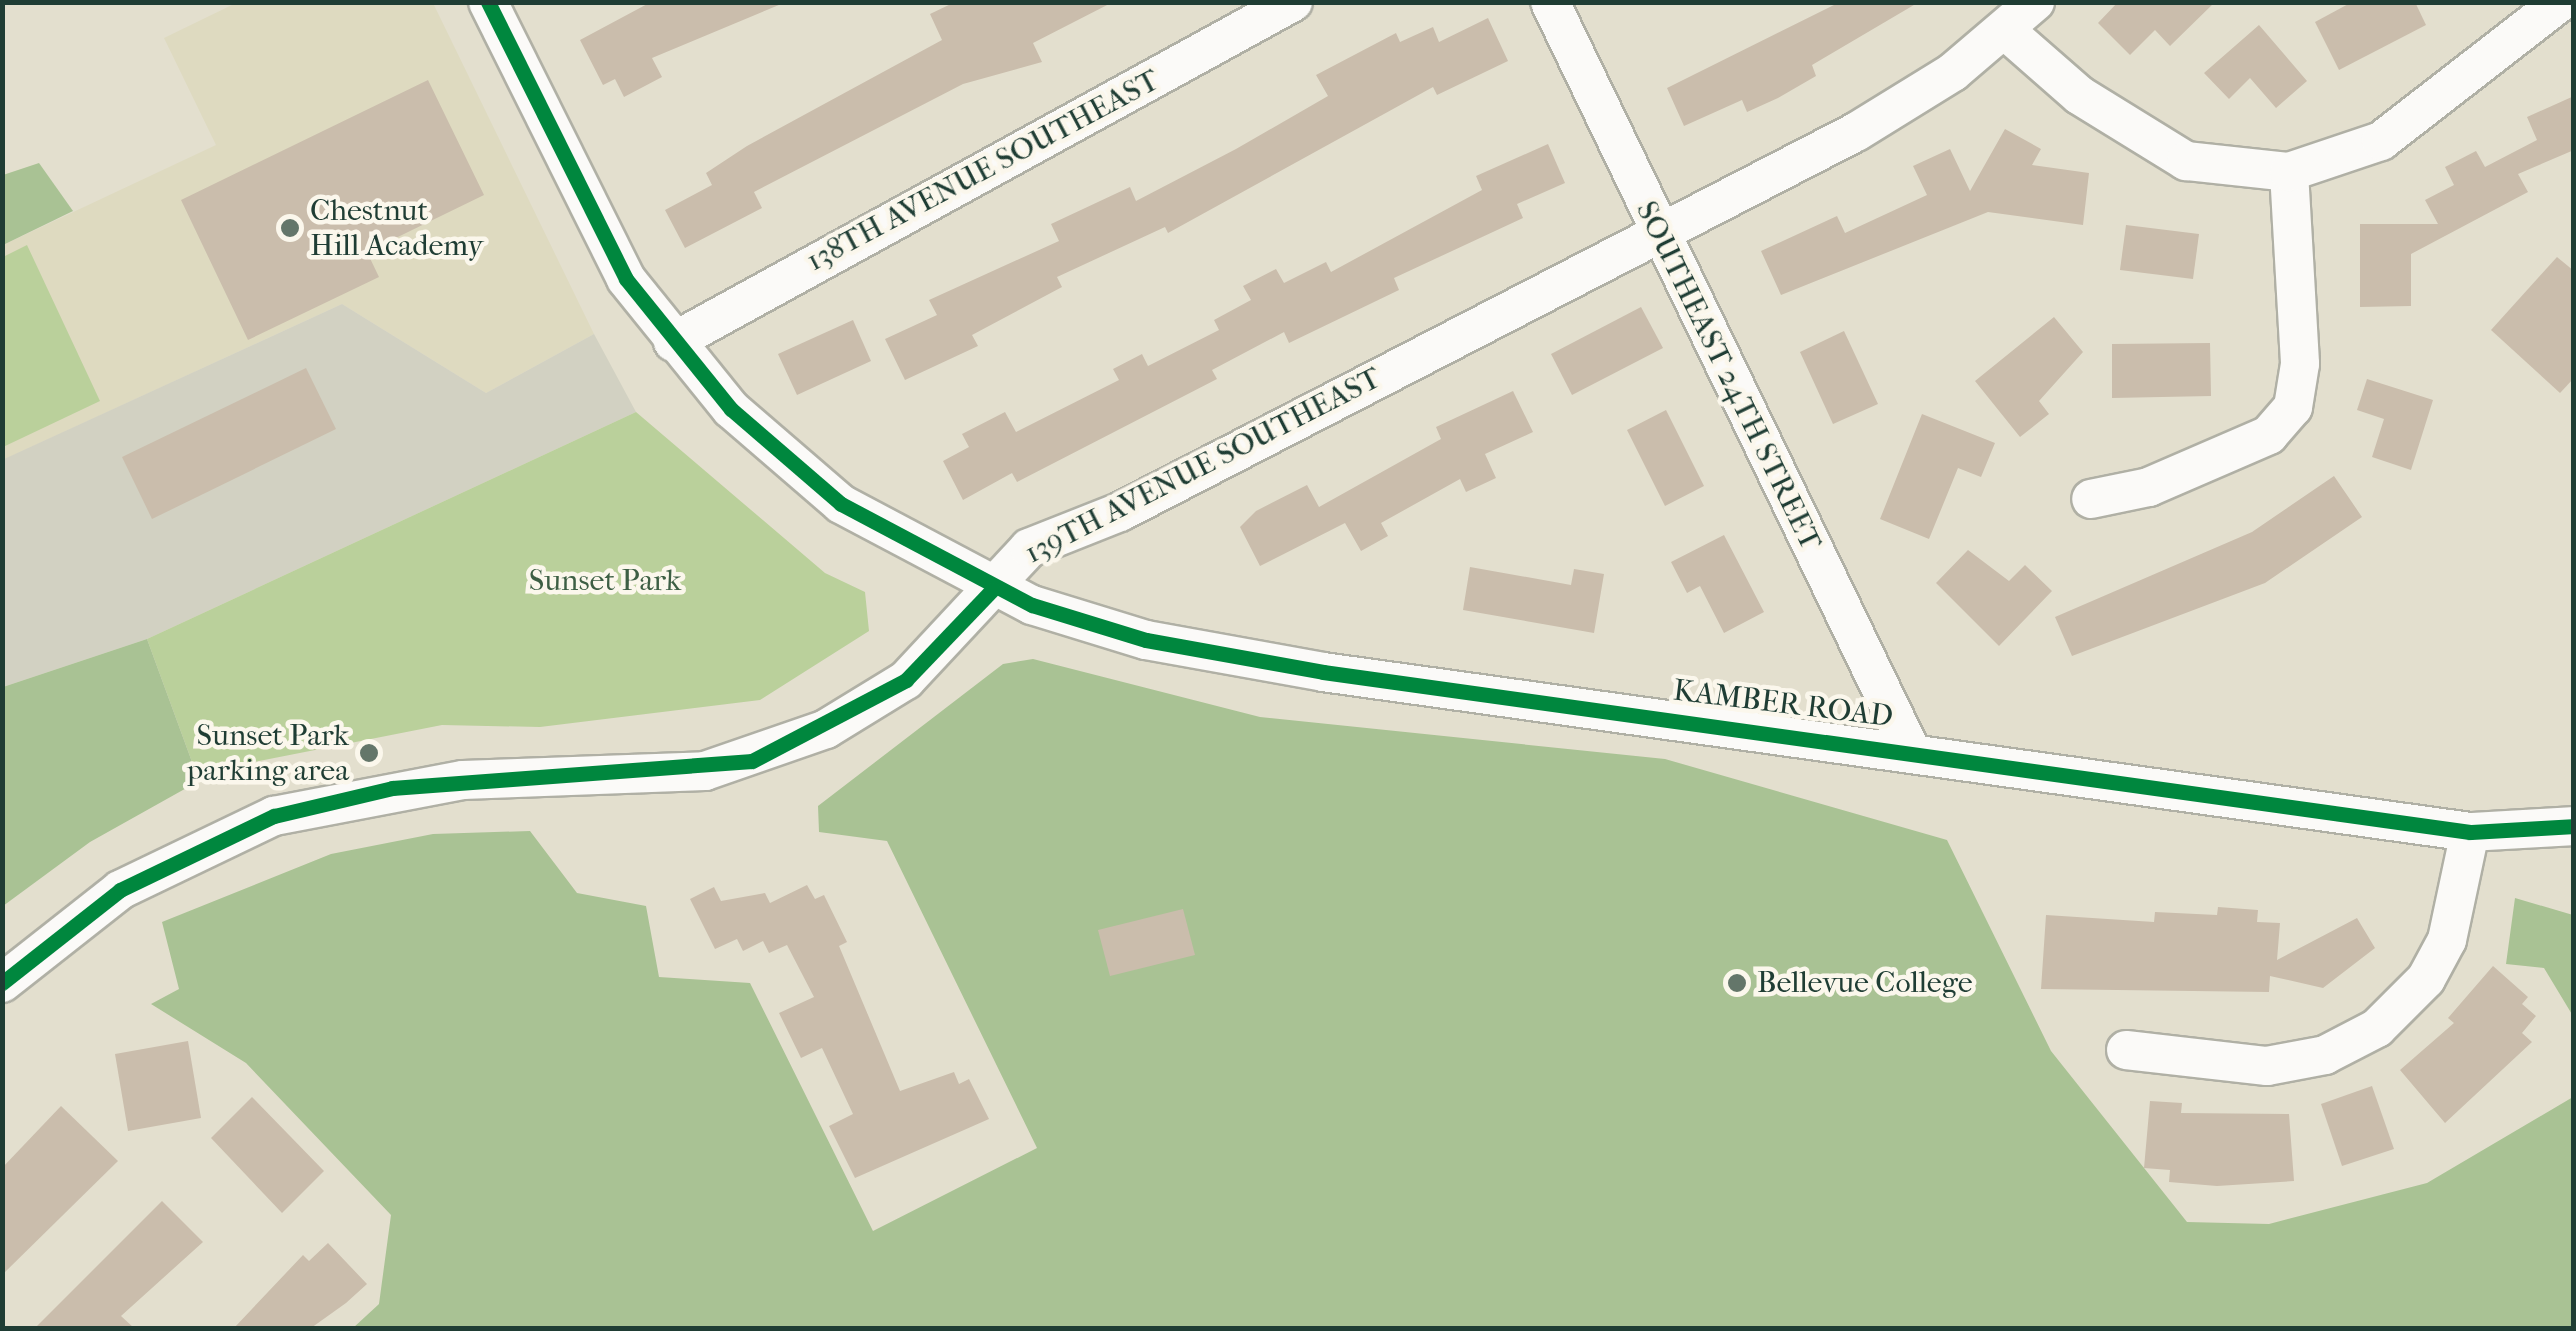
<!DOCTYPE html>
<html>
<head>
<meta charset="utf-8">
<style>
  body { margin:0 }
  #map { position:relative; width:2576px; height:1331px; overflow:hidden; background:#e3dfce; font-family:"IM FELL French Canon",serif }
  div>[style] { position:absolute }
  .built>* { inset:0; background:#dedac0 }
  .industrial>* { inset:0; background:#d2d1c2 }
  .green>* { inset:0; background:#bad09b }
  .forest>* { inset:0; background:#a9c294 }
  .building>* { inset:0; background:#cabdac }
  .roads { filter:drop-shadow(2px 0 #b0b0a5) drop-shadow(-2px 0 #b0b0a5) drop-shadow(0 2px #b0b0a5) drop-shadow(0 -2px #b0b0a5) }
  .minor>* { height:38px; margin:-19px; padding:0 19px; transform-origin:19px; border-radius:19px; background:#fbfaf8 }
  .cycleway>* { height:15px; margin:-7.5px; padding:0 7.5px; transform-origin:7.5px; border-radius:7.5px; background:#00873e }
  .dots>* { width:28px; height:28px; translate:-50% -50%; box-sizing:border-box; border:5px solid #fbf7ec; border-radius:50% }
  span { translate:-50% -50%; white-space:nowrap; text-align:center; line-height:1.15; -webkit-text-stroke:9px #fbf7ec; paint-order:stroke }
  .street-label { font-size:30px; color:#1f3d34 }
  .poi-label { font-size:30px; color:#1f3d34 }
  .left { translate:0 -50%; text-align:left }
  .right { translate:-100% -50%; text-align:right }
  .park-label { font-size:30px; color:#3d5f44 }
  .frame { position:absolute; inset:0; border:5px solid #1f3d34; pointer-events:none }
</style>
</head>
<body>
<div id="map">
  <div class="built">
    <div style="clip-path:polygon(236px 3px,433px 3px,594px 334px,486px 393px,342px 304px,3px 460px,3px 245px,216px 145px,164px 38px)"></div>
  </div>
  <div class="industrial">
    <div style="clip-path:polygon(342px 304px,486px 393px,594px 334px,636px 412px,147px 639px,3px 687px,2px 460px)"></div>
  </div>
  <div class="green">
    <div style="clip-path:polygon(27px 245px,100px 401px,3px 447px,3px 257px)"></div>
    <div style="clip-path:polygon(636px 412px,825px 573px,865px 592px,869px 631px,760px 700px,540px 727px,442px 725px,233px 766px,199px 781px,147px 639px)"></div>
  </div>
  <div class="forest">
    <div style="clip-path:polygon(39px 163px,73px 211px,3px 245px,3px 175px)"></div>
    <div style="clip-path:polygon(147px 639px,199px 781px,90px 842px,3px 906px,3px 687px)"></div>
    <div style="clip-path:polygon(1033px 659px,1260px 717px,1665px 759px,1947px 840px,2051px 1051px,2187px 1222px,2269px 1224px,2427px 1183px,2573px 1097px,2573px 1328px,353px 1328px,379px 1304px,391px 1215px,246px 1063px,151px 1004px,179px 989px,162px 922px,331px 854px,433px 834px,530px 831px,577px 893px,646px 906px,659px 977px,750px 983px,873px 1231px,1037px 1148px,887px 841px,819px 832px,818px 806px,1003px 664px)"></div>
    <div style="clip-path:polygon(2515px 898px,2573px 915px,2573px 1016px,2544px 968px,2506px 964px)"></div>
  </div>
  <div class="building">
    <div style="clip-path:polygon(651px 2px,786px 2px,652px 58px,662px 77px,624px 97px,615px 79px,603px 85px,580px 40px)"></div>
    <div style="clip-path:polygon(955px 2px,1113px 2px,1033px 43px,1042px 62px,963px 84px,754px 192px,762px 208px,685px 248px,665px 210px,712px 185px,706px 173px,747px 146px,942px 40px,930px 14px)"></div>
    <div style="clip-path:polygon(1840px 2px,1919px 2px,1812px 65px,1816px 76px,1778px 98px,1747px 112px,1742px 100px,1684px 126px,1667px 88px)"></div>
    <div style="clip-path:polygon(2118px 2px,2215px 2px,2170px 46px,2155px 30px,2130px 55px,2098px 23px)"></div>
    <div style="clip-path:polygon(2352px 2px,2415px 2px,2426px 25px,2339px 70px,2315px 22px)"></div>
    <div style="clip-path:polygon(1488px 18px,1508px 61px,1437px 95px,1433px 87px,1168px 233px,1165px 227px,1057px 277px,1062px 287px,972px 335px,978px 346px,905px 380px,885px 339px,937px 315px,929px 300px,1059px 241px,1051px 224px,1130px 187px,1136px 201px,1236px 149px,1328px 96px,1316px 75px,1396px 33px,1400px 42px,1433px 27px,1439px 42px)"></div>
    <div style="clip-path:polygon(2259px 25px,2307px 81px,2276px 108px,2250px 78px,2229px 99px,2204px 73px)"></div>
    <div style="clip-path:polygon(428px 80px,484px 195px,367px 252px,379px 277px,248px 340px,181px 200px)"></div>
    <div style="clip-path:polygon(2574px 96px,2574px 150px,2518px 174px,2528px 192px,2411px 254px,2411px 306px,2360px 307px,2360px 224px,2438px 224px,2425px 200px,2454px 185px,2445px 167px,2476px 151px,2485px 167px,2537px 140px,2527px 117px)"></div>
    <div style="clip-path:polygon(2005px 129px,2041px 149px,2032px 165px,2089px 173px,2083px 225px,1988px 212px,1781px 295px,1761px 251px,1837px 216px,1845px 233px,1927px 195px,1913px 166px,1950px 149px,1970px 191px)"></div>
    <div style="clip-path:polygon(1548px 144px,1565px 183px,1517px 204px,1523px 218px,1394px 278px,1399px 290px,1289px 343px,1284px 332px,1212px 370px,1217px 379px,1017px 482px,1012px 473px,963px 500px,943px 461px,969px 447px,962px 434px,1005px 412px,1016px 432px,1119px 380px,1113px 369px,1142px 354px,1148px 366px,1219px 330px,1214px 320px,1251px 300px,1243px 286px,1276px 269px,1284px 283px,1326px 262px,1331px 272px,1482px 190px,1476px 176px)"></div>
    <div style="clip-path:polygon(2126px 225px,2199px 234px,2193px 279px,2120px 270px)"></div>
    <div style="clip-path:polygon(2557px 257px,2574px 271px,2574px 378px,2560px 393px,2491px 330px)"></div>
    <div style="clip-path:polygon(1641px 307px,1663px 348px,1572px 395px,1551px 354px)"></div>
    <div style="clip-path:polygon(2054px 317px,2083px 352px,2039px 401px,2049px 414px,2020px 437px,1975px 381px)"></div>
    <div style="clip-path:polygon(853px 320px,871px 361px,797px 395px,778px 354px)"></div>
    <div style="clip-path:polygon(1844px 331px,1878px 404px,1833px 424px,1800px 352px)"></div>
    <div style="clip-path:polygon(2210px 343px,2211px 396px,2112px 398px,2112px 344px)"></div>
    <div style="clip-path:polygon(306px 368px,336px 429px,152px 519px,122px 457px)"></div>
    <div style="clip-path:polygon(2367px 379px,2433px 400px,2411px 470px,2372px 457px,2384px 419px,2357px 410px)"></div>
    <div style="clip-path:polygon(1513px 391px,1533px 432px,1485px 454px,1496px 478px,1466px 492px,1460px 479px,1381px 523px,1388px 536px,1361px 551px,1345px 523px,1260px 566px,1240px 527px,1256px 511px,1307px 485px,1319px 507px,1441px 439px,1436px 427px)"></div>
    <div style="clip-path:polygon(1666px 410px,1704px 486px,1665px 506px,1627px 430px)"></div>
    <div style="clip-path:polygon(1922px 414px,1995px 443px,1981px 477px,1958px 468px,1929px 539px,1880px 519px)"></div>
    <div style="clip-path:polygon(2334px 476px,2362px 517px,2265px 583px,2072px 656px,2055px 617px,2252px 532px)"></div>
    <div style="clip-path:polygon(1724px 535px,1764px 612px,1724px 633px,1700px 586px,1687px 593px,1671px 562px)"></div>
    <div style="clip-path:polygon(1968px 550px,2009px 581px,2025px 565px,2052px 591px,1999px 646px,1936px 583px)"></div>
    <div style="clip-path:polygon(1470px 567px,1571px 585px,1574px 569px,1604px 574px,1594px 633px,1463px 610px)"></div>
    <div style="clip-path:polygon(807px 885px,815px 899px,824px 895px,847px 942px,839px 946px,900px 1091px,954px 1072px,959px 1084px,969px 1079px,989px 1119px,855px 1178px,829px 1126px,853px 1114px,822px 1048px,801px 1058px,779px 1013px,814px 997px,787px 945px,769px 953px,763px 941px,743px 951px,737px 939px,715px 949px,690px 899px,714px 887px,721px 901px,765px 893px,770px 903px)"></div>
    <div style="clip-path:polygon(2218px 907px,2258px 910px,2257px 922px,2280px 923px,2277px 960px,2357px 918px,2375px 948px,2323px 988px,2270px 976px,2269px 992px,2041px 989px,2046px 915px,2154px 922px,2155px 912px,2217px 915px)"></div>
    <div style="clip-path:polygon(1183px 909px,1195px 955px,1110px 976px,1098px 930px)"></div>
    <div style="clip-path:polygon(2493px 966px,2528px 997px,2522px 1004px,2536px 1016px,2522px 1033px,2532px 1042px,2445px 1123px,2400px 1070px,2454px 1023px,2448px 1018px)"></div>
    <div style="clip-path:polygon(188px 1041px,201px 1118px,128px 1131px,115px 1054px)"></div>
    <div style="clip-path:polygon(2372px 1086px,2394px 1149px,2342px 1166px,2321px 1104px)"></div>
    <div style="clip-path:polygon(252px 1097px,324px 1171px,282px 1213px,211px 1138px)"></div>
    <div style="clip-path:polygon(2150px 1101px,2182px 1103px,2181px 1113px,2289px 1114px,2294px 1181px,2217px 1186px,2169px 1182px,2170px 1170px,2144px 1168px)"></div>
    <div style="clip-path:polygon(61px 1106px,118px 1161px,2px 1275px,2px 1168px)"></div>
    <div style="clip-path:polygon(162px 1201px,203px 1242px,121px 1316px,134px 1328px,35px 1328px)"></div>
    <div style="clip-path:polygon(328px 1243px,367px 1284px,346px 1303px,311px 1328px,234px 1328px,303px 1255px,309px 1261px)"></div>
  </div>
  <div class="roads">
    <div class="minor">
      <div style="left:488px;top:2px;width:309px;rotate:63.5deg"></div>
      <div style="left:626px;top:279px;width:167px;rotate:51.1deg"></div>
      <div style="left:731px;top:409px;width:145px;rotate:40.8deg"></div>
      <div style="left:841px;top:504px;width:216px;rotate:27.9deg"></div>
      <div style="left:1032px;top:605px;width:119px;rotate:17.1deg"></div>
      <div style="left:1146px;top:640px;width:180px;rotate:10.2deg"></div>
      <div style="left:1323px;top:672px;width:1158px;rotate:7.94deg"></div>
      <div style="left:2470px;top:832px;width:104px;rotate:-3.3deg"></div>
      <div style="left:1550px;top:2px;width:829px;rotate:64.27deg"></div>
      <div style="left:2006px;top:31px;width:97px;rotate:41.2deg"></div>
      <div style="left:2079px;top:95px;width:126px;rotate:31.7deg"></div>
      <div style="left:2186px;top:161px;width:104px;rotate:6.1deg"></div>
      <div style="left:2289px;top:172px;width:192px;rotate:86.7deg"></div>
      <div style="left:2300px;top:364px;width:44px;rotate:99.2deg"></div>
      <div style="left:2293px;top:407px;width:37px;rotate:131deg"></div>
      <div style="left:2269px;top:435px;width:131px;rotate:156.6deg"></div>
      <div style="left:2149px;top:487px;width:59px;rotate:168.3deg"></div>
      <div style="left:2289px;top:172px;width:97px;rotate:-18.6deg"></div>
      <div style="left:2381px;top:141px;width:227px;rotate:-37.8deg"></div>
      <div style="left:673px;top:342px;width:707px;rotate:-28.74deg"></div>
      <div style="left:2px;top:983px;width:150px;rotate:-38.2deg"></div>
      <div style="left:120px;top:890px;width:171px;rotate:-25.7deg"></div>
      <div style="left:274px;top:816px;width:192px;rotate:-10.8deg"></div>
      <div style="left:463px;top:780px;width:242px;rotate:-2.1deg"></div>
      <div style="left:705px;top:771px;width:128px;rotate:-19.1deg"></div>
      <div style="left:826px;top:729px;width:94px;rotate:-31.5deg"></div>
      <div style="left:906px;top:680px;width:180px;rotate:-47deg"></div>
      <div style="left:1029px;top:548px;width:98px;rotate:-21.6deg"></div>
      <div style="left:1120px;top:512px;width:828px;rotate:-27.31deg"></div>
      <div style="left:1856px;top:132px;width:114px;rotate:-31.7deg"></div>
      <div style="left:1953px;top:72px;width:108px;rotate:-40.5deg"></div>
      <div style="left:2126px;top:1050px;width:142px;rotate:6.5deg"></div>
      <div style="left:2267px;top:1066px;width:59px;rotate:-10.7deg"></div>
      <div style="left:2325px;top:1055px;width:59px;rotate:-27.4deg"></div>
      <div style="left:2377px;top:1028px;width:69px;rotate:-45deg"></div>
      <div style="left:2426px;top:979px;width:44px;rotate:-61.7deg"></div>
      <div style="left:2447px;top:940px;width:110px;rotate:-78deg"></div>
    </div>
  </div>
  <div class="cycleway">
    <div style="left:488px;top:2px;width:309px;rotate:63.5deg"></div>
    <div style="left:626px;top:279px;width:167px;rotate:51.1deg"></div>
    <div style="left:731px;top:409px;width:145px;rotate:40.8deg"></div>
    <div style="left:841px;top:504px;width:216px;rotate:27.9deg"></div>
    <div style="left:1032px;top:605px;width:119px;rotate:17.1deg"></div>
    <div style="left:1146px;top:640px;width:180px;rotate:10.2deg"></div>
    <div style="left:1323px;top:672px;width:1158px;rotate:7.94deg"></div>
    <div style="left:2470px;top:832px;width:104px;rotate:-3.3deg"></div>
    <div style="left:2px;top:983px;width:150px;rotate:-38.2deg"></div>
    <div style="left:120px;top:890px;width:171px;rotate:-25.7deg"></div>
    <div style="left:274px;top:816px;width:121px;rotate:-13.3deg"></div>
    <div style="left:392px;top:788px;width:361px;rotate:-4.3deg"></div>
    <div style="left:752px;top:761px;width:174px;rotate:-27.7deg"></div>
    <div style="left:906px;top:680px;width:126px;rotate:-46.3deg"></div>
  </div>
  <div class="dots">
    <div style="left:290px;top:228px;background:#64766a"></div>
    <div style="left:369px;top:753px;background:#64766a"></div>
    <div style="left:1737px;top:983px;background:#64766a"></div>
  </div>
  <div class="street-label">
    <span style="left:983px;top:171px;rotate:-28deg">138TH AVENUE SOUTHEAST</span>
    <span style="left:1728px;top:376px;rotate:64deg">SOUTHEAST 24TH STREET</span>
    <span style="left:1203px;top:466px;rotate:-27deg">139TH AVENUE SOUTHEAST</span>
    <span style="left:1783px;top:704px;rotate:7deg">KAMBER ROAD</span>
  </div>
  <div class="poi-label">
    <span class="left" style="left:310px;top:228px">Chestnut<br>Hill Academy</span>
    <span class="right" style="left:349px;top:753px">Sunset Park<br>parking area</span>
    <span class="left" style="left:1757px;top:983px">Bellevue College</span>
  </div>
  <div class="park-label">
    <span style="left:605px;top:581px">Sunset Park</span>
  </div>
  <div class="frame"></div>
</div>
</body>
</html>
